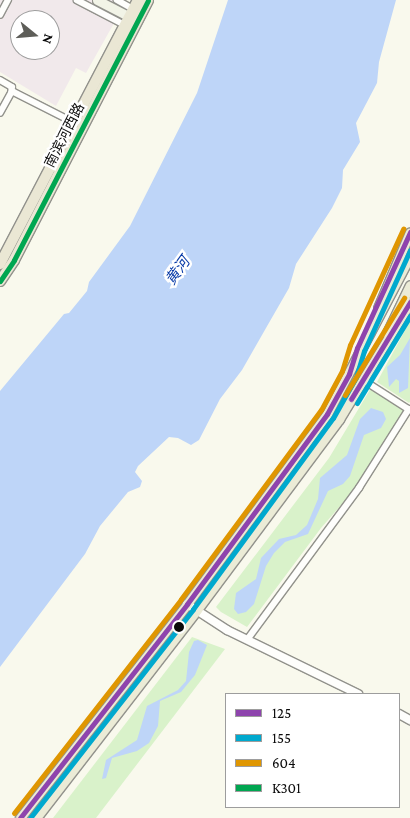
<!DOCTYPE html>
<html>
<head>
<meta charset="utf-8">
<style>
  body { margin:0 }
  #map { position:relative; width:410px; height:818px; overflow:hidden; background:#f9f9ed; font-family:"Crimson Pro","Noto Sans SC",serif }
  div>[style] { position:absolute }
  .industrial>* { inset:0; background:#f1e9eb }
  .green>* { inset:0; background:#d9f2ca }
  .water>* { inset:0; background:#bed5f8 }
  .roads { filter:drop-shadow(1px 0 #92928c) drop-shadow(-1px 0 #92928c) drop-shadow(0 1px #92928c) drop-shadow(0 -1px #92928c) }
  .minor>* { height:5.5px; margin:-2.75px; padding:0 2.75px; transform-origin:2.75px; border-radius:2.75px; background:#fefefc }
  .tertiary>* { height:8px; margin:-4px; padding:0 4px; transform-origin:4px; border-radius:4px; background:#fefefc }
  .secondary>* { height:9px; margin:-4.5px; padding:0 4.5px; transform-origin:4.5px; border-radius:4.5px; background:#f2f4e7 }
  .primary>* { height:9px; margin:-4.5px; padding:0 4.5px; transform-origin:4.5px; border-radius:4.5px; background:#ebebd6 }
  .trunk>* { height:10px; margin:-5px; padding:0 5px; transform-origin:5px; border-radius:5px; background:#eae7d4 }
  .bus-1>* { height:5px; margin:-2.5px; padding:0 2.5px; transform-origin:2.5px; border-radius:2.5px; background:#8e44ad }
  .bus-2>* { height:5px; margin:-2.5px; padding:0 2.5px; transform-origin:2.5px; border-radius:2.5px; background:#00a9ce }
  .bus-3>* { height:5px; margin:-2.5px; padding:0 2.5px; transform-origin:2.5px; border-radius:2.5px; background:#df9601 }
  .bus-4>* { height:5px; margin:-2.5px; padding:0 2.5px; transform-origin:2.5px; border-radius:2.5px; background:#00a651 }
  .dots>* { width:14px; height:14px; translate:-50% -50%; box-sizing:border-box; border:2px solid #fff; border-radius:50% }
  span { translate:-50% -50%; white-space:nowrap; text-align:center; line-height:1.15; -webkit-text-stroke:5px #fff; paint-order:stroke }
  .street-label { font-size:14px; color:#0a0a0a }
  .water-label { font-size:15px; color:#083aa7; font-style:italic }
  .legend { position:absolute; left:225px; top:693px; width:175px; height:115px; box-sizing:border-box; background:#fff; border:1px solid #9d9d9d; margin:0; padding:6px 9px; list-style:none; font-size:15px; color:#0a0a0a }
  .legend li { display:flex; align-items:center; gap:10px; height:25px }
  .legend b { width:25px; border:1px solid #9d9d9d }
  .north { position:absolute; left:10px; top:10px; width:50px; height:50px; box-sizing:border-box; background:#fff; border:1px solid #9d9d9d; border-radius:50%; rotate:107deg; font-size:14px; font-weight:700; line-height:20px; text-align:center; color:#0a0a0a }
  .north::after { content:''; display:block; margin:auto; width:18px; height:22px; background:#5e5e59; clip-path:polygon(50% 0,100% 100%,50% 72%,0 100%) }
</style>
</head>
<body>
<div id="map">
  <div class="industrial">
    <div style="clip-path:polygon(evenodd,0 0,127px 0,86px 73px,76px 68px,56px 106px,0 72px,0 0,20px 20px,50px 20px,50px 50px,20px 50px,20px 20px)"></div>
  </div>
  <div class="green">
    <div style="clip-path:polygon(410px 321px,410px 402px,409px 403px,377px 382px)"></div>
    <div style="clip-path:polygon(371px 388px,405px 409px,356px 488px,321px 528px,247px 627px,221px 612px,216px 607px,329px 458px)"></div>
    <div style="clip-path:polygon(192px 637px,225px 649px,96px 818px,53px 818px)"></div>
  </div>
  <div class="water">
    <div style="clip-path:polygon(228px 0,396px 0,379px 62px,377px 83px,356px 123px,360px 142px,343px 170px,342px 188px,332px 208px,296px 264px,289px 288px,266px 328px,242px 370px,220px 399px,199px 440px,191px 445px,178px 438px,169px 437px,138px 466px,135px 472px,142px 481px,140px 487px,128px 492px,100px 526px,85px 554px,0 667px,0 391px,64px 314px,69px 313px,87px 291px,89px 282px,130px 226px,197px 93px)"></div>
    <div style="clip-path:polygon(410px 338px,408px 388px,399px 393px,399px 381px,396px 379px,389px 387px,387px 367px,400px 355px)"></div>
    <div style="clip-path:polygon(371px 408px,383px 412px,386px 419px,381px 428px,364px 435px,350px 476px,343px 484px,328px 491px,308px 534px,285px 542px,274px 553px,266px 566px,254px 604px,246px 612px,238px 614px,234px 609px,236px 593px,256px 579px,261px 558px,279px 539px,296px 535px,307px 525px,318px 499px,320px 478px,347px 455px,360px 419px)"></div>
    <div style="clip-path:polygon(198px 640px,207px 645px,195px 675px,181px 692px,160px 701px,158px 726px,149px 743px,137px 751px,112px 758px,106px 778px,102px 779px,106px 760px,137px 740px,147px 706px,178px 690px,186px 681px,189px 652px,194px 641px)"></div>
  </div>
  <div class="roads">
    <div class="minor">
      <div style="left:77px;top:0;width:56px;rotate:27.5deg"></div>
      <div style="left:117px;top:0;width:21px;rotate:29deg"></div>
      <div style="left:0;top:15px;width:17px;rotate:-62deg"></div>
      <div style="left:0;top:80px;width:14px;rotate:30deg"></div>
      <div style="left:12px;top:87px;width:4px;rotate:90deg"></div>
      <div style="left:0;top:113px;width:25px;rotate:-61deg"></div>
      <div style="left:12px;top:91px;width:71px;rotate:26.9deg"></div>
      <div style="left:368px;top:383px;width:50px;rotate:32.7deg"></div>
      <div style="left:247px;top:640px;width:189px;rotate:-53.6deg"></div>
      <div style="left:359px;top:488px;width:93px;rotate:-57.7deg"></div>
    </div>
    <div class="tertiary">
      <div style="left:187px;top:604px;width:48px;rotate:33deg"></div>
      <div style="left:227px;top:630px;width:146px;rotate:26deg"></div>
      <div style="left:399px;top:714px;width:13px;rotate:29deg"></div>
    </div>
    <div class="secondary">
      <div style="left:97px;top:0;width:42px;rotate:27.2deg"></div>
    </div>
    <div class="primary">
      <div style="left:378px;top:308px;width:82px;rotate:-67.2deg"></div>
      <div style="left:387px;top:333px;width:53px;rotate:-64.4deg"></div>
      <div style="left:20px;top:818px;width:271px;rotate:-52deg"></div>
      <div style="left:187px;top:604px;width:236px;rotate:-53.6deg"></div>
      <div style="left:327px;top:414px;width:178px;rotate:-62.3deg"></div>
      <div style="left:36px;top:818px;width:262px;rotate:-52.3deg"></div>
      <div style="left:196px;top:611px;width:239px;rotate:-53.3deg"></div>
      <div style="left:339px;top:419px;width:137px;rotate:-58.7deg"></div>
    </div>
    <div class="trunk">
      <div style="left:0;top:264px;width:298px;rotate:-62.4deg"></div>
      <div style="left:0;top:281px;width:25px;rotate:-56deg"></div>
      <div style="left:14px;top:260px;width:292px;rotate:-62.7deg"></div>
    </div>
  </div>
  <div class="bus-1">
    <div style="left:351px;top:399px;width:114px;rotate:-58.7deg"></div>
    <div style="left:20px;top:818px;width:271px;rotate:-52deg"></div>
    <div style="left:187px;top:604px;width:236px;rotate:-53.6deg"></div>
    <div style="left:327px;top:414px;width:46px;rotate:-61.2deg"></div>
    <div style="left:349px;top:374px;width:27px;rotate:-73deg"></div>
    <div style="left:357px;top:348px;width:128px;rotate:-65.4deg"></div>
  </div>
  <div class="bus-2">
    <div style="left:357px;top:403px;width:102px;rotate:-58.7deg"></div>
    <div style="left:30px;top:818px;width:265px;rotate:-52deg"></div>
    <div style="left:193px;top:609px;width:237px;rotate:-53.8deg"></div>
    <div style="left:333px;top:418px;width:47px;rotate:-60.7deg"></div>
    <div style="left:356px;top:377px;width:27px;rotate:-73deg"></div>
    <div style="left:364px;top:351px;width:111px;rotate:-65.5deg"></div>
  </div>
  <div class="bus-3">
    <div style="left:345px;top:395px;width:114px;rotate:-58.7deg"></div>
    <div style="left:14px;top:813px;width:271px;rotate:-52deg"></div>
    <div style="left:181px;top:599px;width:235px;rotate:-53.5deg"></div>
    <div style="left:321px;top:410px;width:44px;rotate:-61.7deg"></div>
    <div style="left:342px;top:371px;width:27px;rotate:-73deg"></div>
    <div style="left:350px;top:345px;width:128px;rotate:-65.4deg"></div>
  </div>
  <div class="bus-4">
    <div style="left:0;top:281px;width:25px;rotate:-56deg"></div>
    <div style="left:14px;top:260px;width:292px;rotate:-62.7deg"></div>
  </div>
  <div class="dots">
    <div style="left:179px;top:627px;background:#0a0a0a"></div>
  </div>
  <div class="street-label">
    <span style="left:64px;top:135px;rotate:-63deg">南滨河西路</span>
  </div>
  <div class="water-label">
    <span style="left:178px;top:271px;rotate:-54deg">黄河</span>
  </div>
  <ul class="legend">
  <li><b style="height:6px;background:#8e44ad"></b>125</li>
  <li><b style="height:6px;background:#00a9ce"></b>155</li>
  <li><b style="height:6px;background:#df9601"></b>604</li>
  <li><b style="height:6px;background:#00a651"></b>K301</li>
  </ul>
  <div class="north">N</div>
</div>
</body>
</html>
